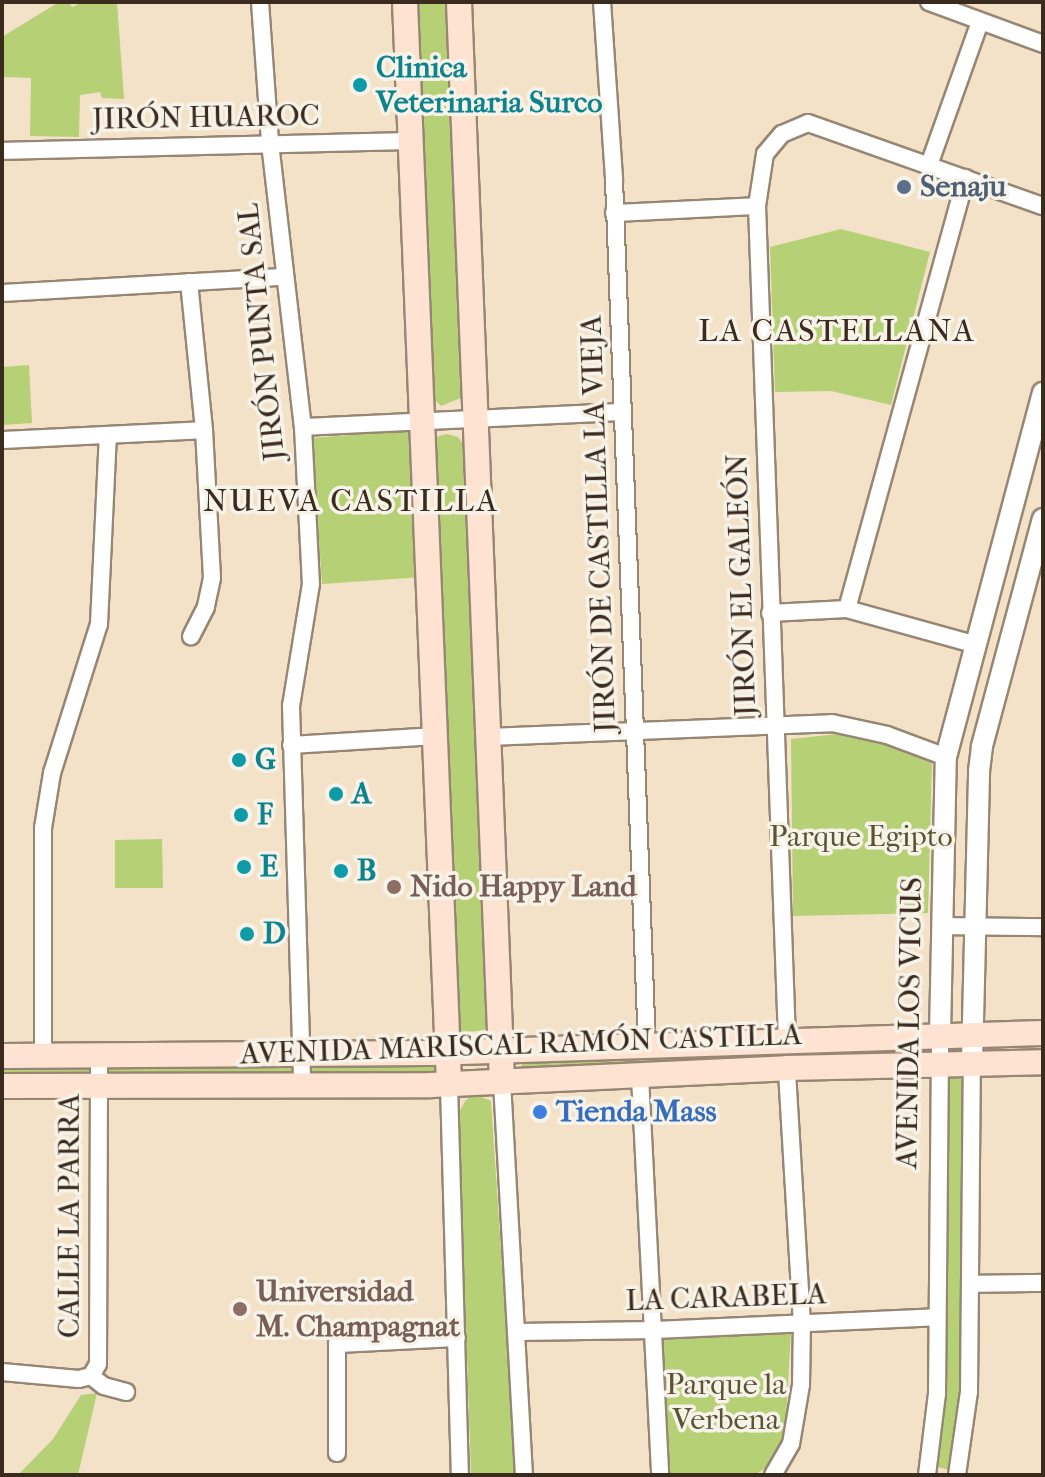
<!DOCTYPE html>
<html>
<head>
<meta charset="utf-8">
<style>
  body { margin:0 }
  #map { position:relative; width:1045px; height:1477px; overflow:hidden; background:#f3e2c8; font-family:"IM FELL French Canon",serif }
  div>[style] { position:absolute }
  .green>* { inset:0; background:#b6d076 }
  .roads { filter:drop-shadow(2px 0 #978673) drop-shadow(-2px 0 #978673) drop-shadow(0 2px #978673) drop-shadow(0 -2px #978673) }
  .minor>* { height:16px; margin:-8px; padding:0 8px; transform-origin:8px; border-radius:8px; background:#fff }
  .tertiary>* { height:20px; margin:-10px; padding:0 10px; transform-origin:10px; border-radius:10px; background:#fff }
  .secondary>* { height:24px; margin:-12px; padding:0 12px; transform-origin:12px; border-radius:12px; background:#fee3d2 }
  .dots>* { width:22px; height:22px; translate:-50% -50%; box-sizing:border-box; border:4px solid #f7f3e8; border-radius:50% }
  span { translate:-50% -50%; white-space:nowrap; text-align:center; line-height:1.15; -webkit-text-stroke:7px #f7f3e8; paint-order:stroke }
  .culture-label { font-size:30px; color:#0d838f; font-weight:700 }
  .left { translate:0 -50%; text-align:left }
  .street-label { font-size:30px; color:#3b2a1e }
  .service-label { font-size:30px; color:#4e5e75; font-weight:700 }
  .park-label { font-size:30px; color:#5a5434 }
  .education-label { font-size:30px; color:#785e54; font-weight:700 }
  .shop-label { font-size:30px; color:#366cbe; font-weight:700 }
  .neighbourhood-label { font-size:32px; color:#3b2a1e; letter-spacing:2px }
  .frame { position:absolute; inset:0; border:4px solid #3b2a1e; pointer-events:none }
</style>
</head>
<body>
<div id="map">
  <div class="green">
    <div style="clip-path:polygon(59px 2px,69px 2px,72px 7px,83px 2px,117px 2px,124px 99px,102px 98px,100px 92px,80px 95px,79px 137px,30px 136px,31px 78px,2px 77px,2px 37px)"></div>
    <div style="clip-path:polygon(411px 2px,446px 2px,463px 397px,441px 406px,429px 394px)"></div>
    <div style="clip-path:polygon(841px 229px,930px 252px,891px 405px,831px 391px,775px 392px,770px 247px)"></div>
    <div style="clip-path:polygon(29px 365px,32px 423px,2px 425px,2px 367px)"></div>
    <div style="clip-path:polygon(414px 430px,423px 577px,322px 584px,312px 438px)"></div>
    <div style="clip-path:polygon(447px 434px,458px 437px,465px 447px,493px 1024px,485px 1030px,461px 1033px,458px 1029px,430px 445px,436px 437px)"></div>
    <div style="clip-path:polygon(857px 732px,932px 761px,928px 913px,793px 916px,791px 739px)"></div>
    <div style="clip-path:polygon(162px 839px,163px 888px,115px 888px,115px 840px)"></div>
    <div style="clip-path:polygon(930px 1042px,931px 1055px,791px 1062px,791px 1049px)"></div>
    <div style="clip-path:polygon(781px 1049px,781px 1060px,522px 1072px,522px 1061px)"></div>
    <div style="clip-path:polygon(94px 1062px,95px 1081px,2px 1081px,2px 1063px)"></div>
    <div style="clip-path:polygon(108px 1062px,294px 1064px,294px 1081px,108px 1080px)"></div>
    <div style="clip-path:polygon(438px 1063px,438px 1076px,312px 1077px,312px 1064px)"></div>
    <div style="clip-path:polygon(965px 1076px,960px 1402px,950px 1470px,934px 1466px,945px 1397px,947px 1077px)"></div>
    <div style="clip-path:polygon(474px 1094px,491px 1101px,516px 1475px,471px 1475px,459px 1113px,465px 1101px)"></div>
    <div style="clip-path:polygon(791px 1330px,786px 1420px,779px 1449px,766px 1468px,754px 1475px,668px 1475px,661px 1336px)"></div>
    <div style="clip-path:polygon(97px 1393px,78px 1475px,18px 1475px,53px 1439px,81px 1395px)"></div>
  </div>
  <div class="roads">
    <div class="minor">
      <div style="left:260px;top:2px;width:141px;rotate:85.9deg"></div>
      <div style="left:270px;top:143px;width:286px;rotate:83.4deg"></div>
      <div style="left:303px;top:427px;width:157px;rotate:87.1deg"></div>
      <div style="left:311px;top:584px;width:124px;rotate:99.3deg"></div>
      <div style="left:291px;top:706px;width:381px;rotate:88.3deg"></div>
      <div style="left:602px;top:2px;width:178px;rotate:86.1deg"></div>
      <div style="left:614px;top:180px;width:866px;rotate:87.82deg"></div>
      <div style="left:929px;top:2px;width:121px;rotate:20.2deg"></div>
      <div style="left:2px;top:151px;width:409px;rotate:-1.4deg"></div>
      <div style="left:929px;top:165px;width:152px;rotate:-70.4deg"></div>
      <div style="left:614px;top:213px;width:143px;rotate:-2.8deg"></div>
      <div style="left:189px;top:282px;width:149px;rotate:84.2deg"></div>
      <div style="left:204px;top:430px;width:148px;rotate:86.9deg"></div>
      <div style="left:212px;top:578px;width:30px;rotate:102deg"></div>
      <div style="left:206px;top:607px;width:33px;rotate:117deg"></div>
      <div style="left:2px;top:293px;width:281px;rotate:-3.3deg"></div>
      <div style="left:303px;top:427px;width:320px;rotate:-2.7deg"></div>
      <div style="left:2px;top:440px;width:202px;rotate:-2.8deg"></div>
      <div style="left:847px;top:609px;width:447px;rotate:-74.6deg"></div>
      <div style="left:770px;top:613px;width:77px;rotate:-3deg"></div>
      <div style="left:847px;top:609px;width:131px;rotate:15.5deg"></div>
      <div style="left:488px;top:737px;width:344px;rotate:-2.3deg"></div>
      <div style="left:832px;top:723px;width:56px;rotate:12.3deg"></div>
      <div style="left:887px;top:735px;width:63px;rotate:20.4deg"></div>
      <div style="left:291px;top:745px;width:145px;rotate:-3.6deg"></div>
      <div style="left:942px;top:926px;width:101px;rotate:0.6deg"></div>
      <div style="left:787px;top:1040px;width:835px;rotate:-92.06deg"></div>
      <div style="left:757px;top:206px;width:53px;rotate:-81.3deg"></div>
      <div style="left:765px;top:154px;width:26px;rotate:-50deg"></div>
      <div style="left:782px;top:134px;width:28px;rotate:-23deg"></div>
      <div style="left:808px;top:123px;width:249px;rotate:19.5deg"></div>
      <div style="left:43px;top:1055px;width:227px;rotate:-90deg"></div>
      <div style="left:43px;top:828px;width:56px;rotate:-80.7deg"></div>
      <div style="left:52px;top:773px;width:156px;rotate:-72.5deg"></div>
      <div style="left:99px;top:624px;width:188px;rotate:-87.3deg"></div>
      <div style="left:640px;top:1076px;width:400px;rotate:87.1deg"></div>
      <div style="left:502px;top:1082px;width:394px;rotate:86.8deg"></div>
      <div style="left:449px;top:1085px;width:390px;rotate:88.4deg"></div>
      <div style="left:970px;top:1284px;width:73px;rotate:-0.8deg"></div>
      <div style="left:518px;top:1332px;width:137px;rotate:-0.8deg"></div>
      <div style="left:655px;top:1330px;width:281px;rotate:-2.6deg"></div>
      <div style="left:2px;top:1372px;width:77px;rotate:5.2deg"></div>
      <div style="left:79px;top:1379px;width:12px;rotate:-14deg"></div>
      <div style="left:91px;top:1376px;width:14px;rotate:-60deg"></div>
      <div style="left:98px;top:1364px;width:308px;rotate:-89.8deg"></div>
      <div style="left:91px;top:1376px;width:16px;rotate:38deg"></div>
      <div style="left:104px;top:1386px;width:23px;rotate:15deg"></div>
      <div style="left:337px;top:1453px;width:109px;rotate:-90deg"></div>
      <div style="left:337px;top:1344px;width:120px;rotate:-2.9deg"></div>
      <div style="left:773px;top:1475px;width:36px;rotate:-60deg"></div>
      <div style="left:791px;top:1444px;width:60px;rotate:-80.4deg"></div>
      <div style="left:801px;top:1385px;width:61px;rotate:-89.1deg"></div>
      <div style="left:802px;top:1324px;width:256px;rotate:-93.4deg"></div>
      <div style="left:927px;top:1475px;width:82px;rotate:-83deg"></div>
      <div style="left:937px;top:1394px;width:359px;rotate:-89.5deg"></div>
      <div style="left:957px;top:1475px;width:84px;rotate:-81.8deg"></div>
      <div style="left:969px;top:1392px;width:330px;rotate:-89.5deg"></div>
    </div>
    <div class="tertiary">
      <div style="left:940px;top:1035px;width:278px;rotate:-88.8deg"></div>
      <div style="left:946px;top:757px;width:377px;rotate:-75.1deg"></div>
      <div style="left:972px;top:1062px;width:291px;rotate:-88.6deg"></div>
      <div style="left:979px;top:771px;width:25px;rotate:-83deg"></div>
      <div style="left:982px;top:746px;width:235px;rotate:-75deg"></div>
    </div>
    <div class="secondary">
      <div style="left:405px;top:2px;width:1084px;rotate:87.67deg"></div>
      <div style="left:459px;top:2px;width:1081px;rotate:87.72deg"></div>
      <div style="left:2px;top:1056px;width:427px;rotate:-0.4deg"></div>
      <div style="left:429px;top:1053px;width:614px;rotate:-1.87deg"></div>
      <div style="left:2px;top:1086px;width:429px;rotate:-0.1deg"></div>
      <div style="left:431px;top:1085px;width:356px;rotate:-2.7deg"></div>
      <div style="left:787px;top:1068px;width:256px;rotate:-1.3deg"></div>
    </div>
  </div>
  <div class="dots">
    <div style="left:360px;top:85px;background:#0f9aa8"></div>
    <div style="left:904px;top:187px;background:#5c6f8a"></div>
    <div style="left:239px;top:760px;background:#0f9aa8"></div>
    <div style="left:336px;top:794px;background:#0f9aa8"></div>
    <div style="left:241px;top:815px;background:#0f9aa8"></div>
    <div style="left:244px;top:867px;background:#0f9aa8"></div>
    <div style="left:341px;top:871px;background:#0f9aa8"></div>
    <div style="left:394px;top:887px;background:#8d6e63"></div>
    <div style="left:247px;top:934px;background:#0f9aa8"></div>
    <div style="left:540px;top:1112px;background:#3f7fe0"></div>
    <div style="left:240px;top:1309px;background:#8d6e63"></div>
  </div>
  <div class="culture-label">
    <span class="left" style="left:376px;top:85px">Clinica<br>Veterinaria Surco</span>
    <span class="left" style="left:255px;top:760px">G</span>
    <span class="left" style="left:352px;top:794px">A</span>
    <span class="left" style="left:257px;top:815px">F</span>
    <span class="left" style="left:260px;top:867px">E</span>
    <span class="left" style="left:357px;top:871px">B</span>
    <span class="left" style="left:263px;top:934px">D</span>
  </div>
  <div class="street-label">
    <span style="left:206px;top:118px;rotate:-1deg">JIRÓN HUAROC</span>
    <span style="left:262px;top:332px;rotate:-96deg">JIRÓN PUNTA SAL</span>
    <span style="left:599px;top:524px;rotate:-92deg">JIRÓN DE CASTILLA LA VIEJA</span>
    <span style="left:742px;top:585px;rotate:-92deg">JIRÓN EL GALEÓN</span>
    <span style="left:910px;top:1023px;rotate:-89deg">AVENIDA LOS VICUS</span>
    <span style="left:521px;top:1045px;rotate:-2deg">AVENIDA MARISCAL RAMÓN CASTILLA</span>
    <span style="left:70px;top:1216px;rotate:-90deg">CALLE LA PARRA</span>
    <span style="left:726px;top:1298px;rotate:-2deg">LA CARABELA</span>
  </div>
  <div class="service-label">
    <span class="left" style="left:920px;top:187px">Senaju</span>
  </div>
  <div class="park-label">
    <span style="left:861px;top:837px">Parque Egipto</span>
    <span style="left:726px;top:1402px">Parque la<br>Verbena</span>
  </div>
  <div class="education-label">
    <span class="left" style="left:410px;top:887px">Nido Happy Land</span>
    <span class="left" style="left:256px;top:1309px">Universidad<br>M. Champagnat</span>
  </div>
  <div class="shop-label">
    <span class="left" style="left:556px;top:1112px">Tienda Mass</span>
  </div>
  <div class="neighbourhood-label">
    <span style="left:837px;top:331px">LA CASTELLANA</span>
    <span style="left:351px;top:501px">NUEVA CASTILLA</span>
  </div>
  <div class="frame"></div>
</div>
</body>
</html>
